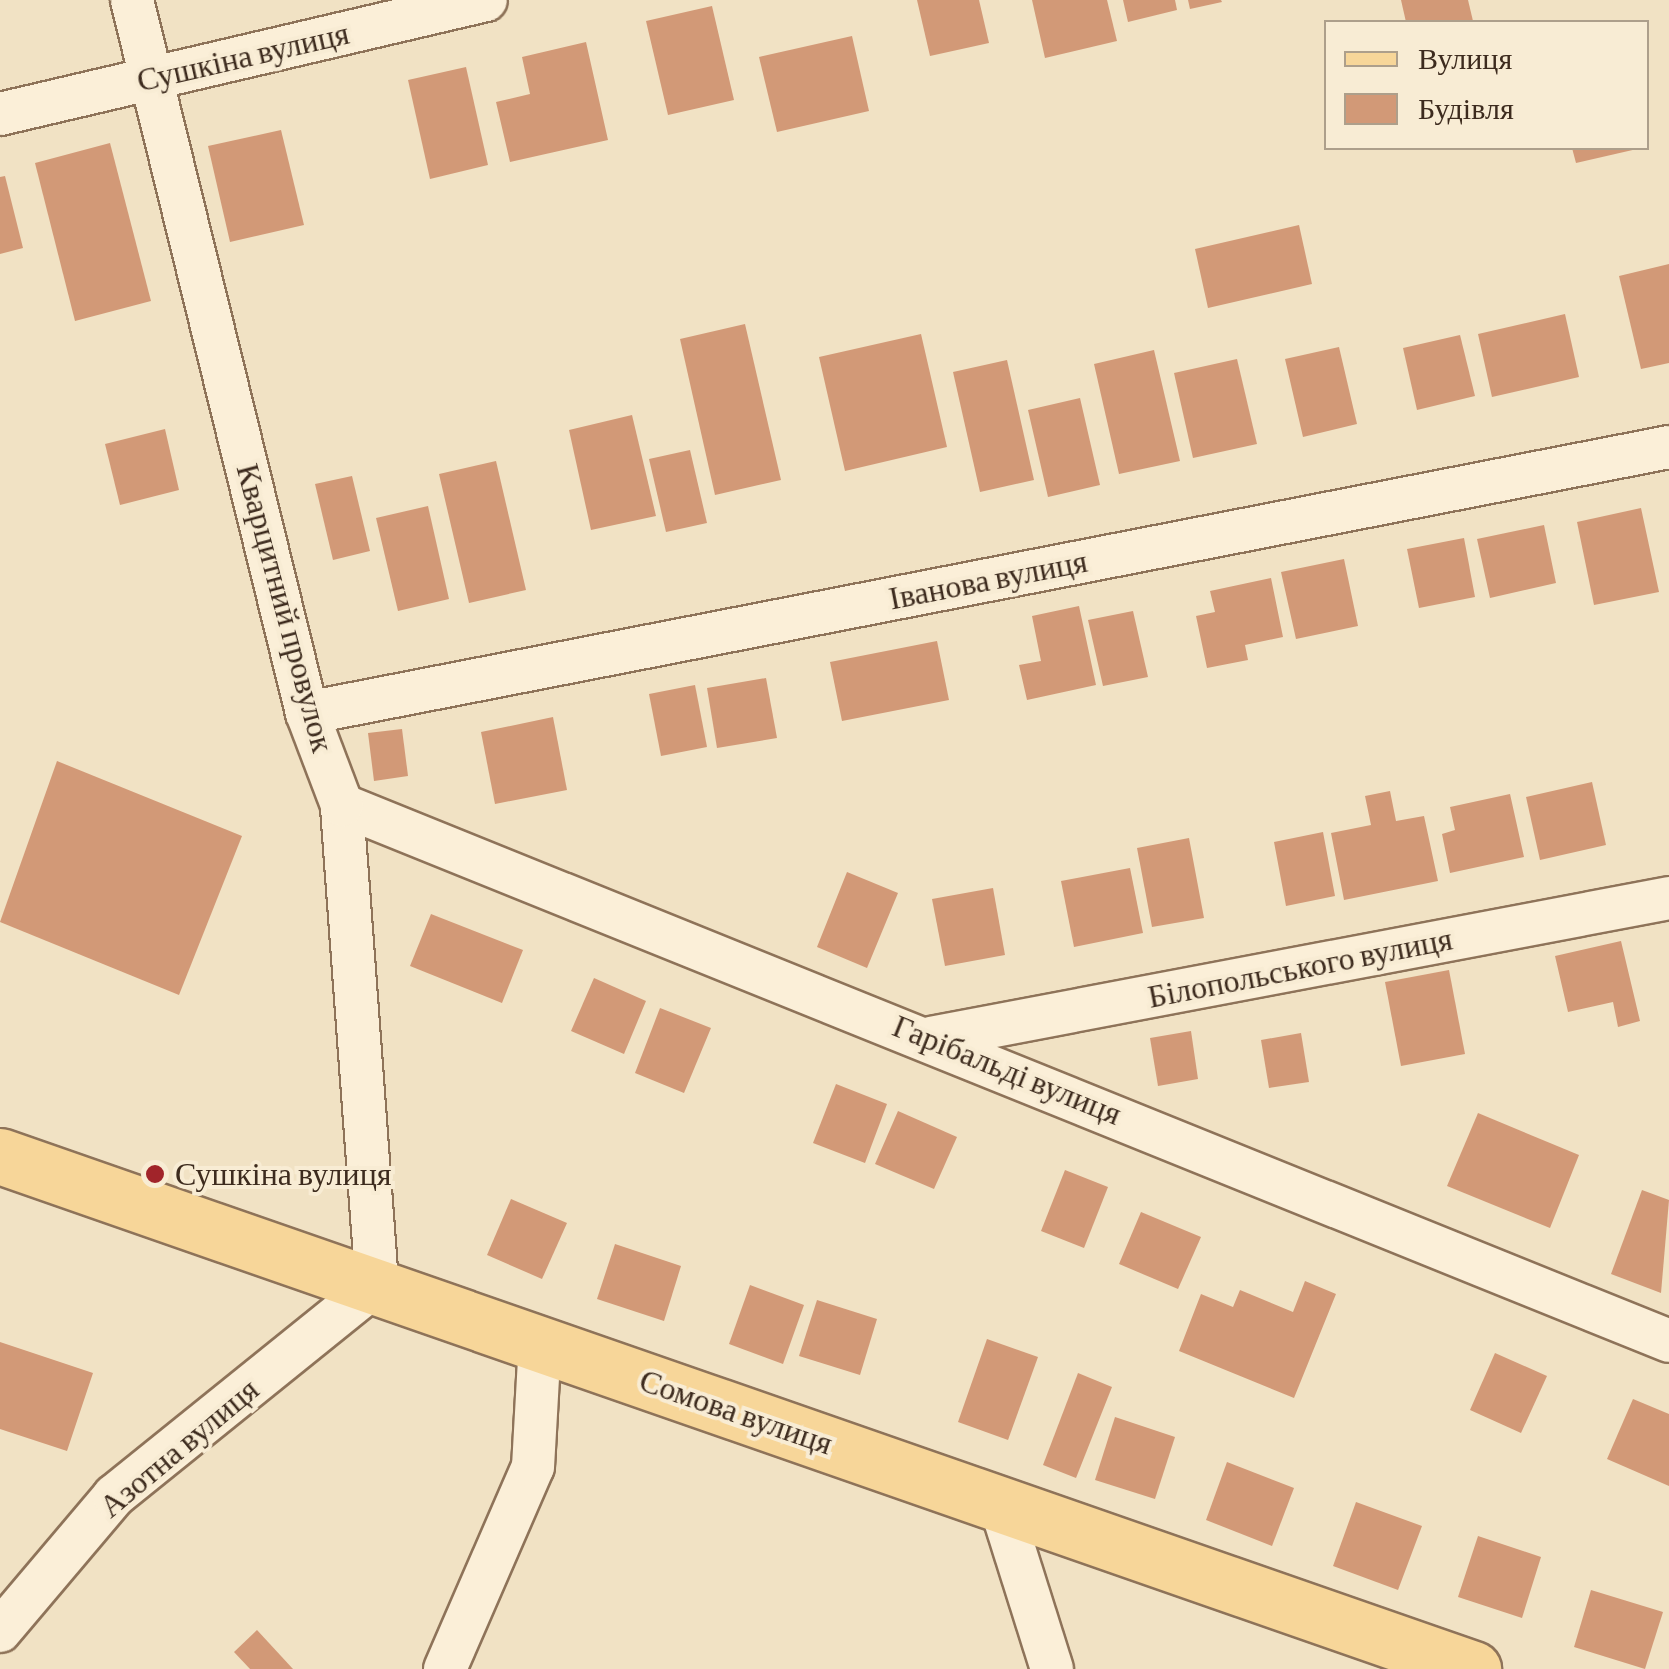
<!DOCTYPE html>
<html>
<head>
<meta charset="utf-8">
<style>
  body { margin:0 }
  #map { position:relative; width:1669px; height:1669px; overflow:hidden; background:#f1e2c4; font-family:"Crimson Pro",serif }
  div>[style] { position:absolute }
  .building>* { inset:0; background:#d29977 }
  .roads { filter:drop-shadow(2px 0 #8e7359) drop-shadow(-2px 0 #8e7359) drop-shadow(0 2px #8e7359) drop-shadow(0 -2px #8e7359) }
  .minor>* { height:42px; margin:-21px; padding:0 21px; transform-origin:21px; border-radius:21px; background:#fbefd8 }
  .major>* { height:55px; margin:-27.5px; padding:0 27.5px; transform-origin:27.5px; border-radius:27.5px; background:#f7d699 }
  .dots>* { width:28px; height:28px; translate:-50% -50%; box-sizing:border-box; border:5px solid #f8ecd4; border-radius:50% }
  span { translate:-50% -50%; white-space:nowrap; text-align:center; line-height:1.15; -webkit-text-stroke:8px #f8ecd4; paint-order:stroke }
  .street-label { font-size:32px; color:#3d2b1e }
  .poi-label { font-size:32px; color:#3d2b1e }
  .left { translate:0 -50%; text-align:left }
  .legend { position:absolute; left:1324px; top:20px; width:325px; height:130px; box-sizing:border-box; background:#f8ecd4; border:2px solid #ad9f8b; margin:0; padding:12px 18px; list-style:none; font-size:30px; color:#3d2b1e }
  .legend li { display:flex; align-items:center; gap:20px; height:50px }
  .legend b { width:50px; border:2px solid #ad9f8b }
</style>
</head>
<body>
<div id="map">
  <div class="building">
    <div style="clip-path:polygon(917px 0,979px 0,989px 43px,930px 56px)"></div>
    <div style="clip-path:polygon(1032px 0,1107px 0,1117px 41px,1045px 58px)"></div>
    <div style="clip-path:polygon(1123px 0,1175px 0,1177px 10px,1128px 22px)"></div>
    <div style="clip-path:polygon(1188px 0,1221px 0,1222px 2px,1190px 9px)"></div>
    <div style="clip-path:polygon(1401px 0,1468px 0,1473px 21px,1406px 22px)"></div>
    <div style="clip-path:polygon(712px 6px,734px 100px,668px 115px,646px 21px)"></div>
    <div style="clip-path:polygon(852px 36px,869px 111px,777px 132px,759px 57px)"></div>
    <div style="clip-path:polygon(586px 42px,608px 140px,510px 162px,496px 102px,530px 94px,522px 57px)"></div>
    <div style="clip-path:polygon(466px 67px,488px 165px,430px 179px,408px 80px)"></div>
    <div style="clip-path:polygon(281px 130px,304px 225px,230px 242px,208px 146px)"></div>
    <div style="clip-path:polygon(110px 143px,151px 301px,75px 321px,35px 163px)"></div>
    <div style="clip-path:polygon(1572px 148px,1637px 148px,1637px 149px,1576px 163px)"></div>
    <div style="clip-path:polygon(5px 176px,23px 248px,0 254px,0 177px)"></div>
    <div style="clip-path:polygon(1299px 225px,1312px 284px,1208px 308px,1195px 249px)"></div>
    <div style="clip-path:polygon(1669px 264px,1669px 363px,1641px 369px,1619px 276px)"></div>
    <div style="clip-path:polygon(1565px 314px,1579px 377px,1492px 397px,1478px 334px)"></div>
    <div style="clip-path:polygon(745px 324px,781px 480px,715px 495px,680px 339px)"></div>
    <div style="clip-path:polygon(921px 334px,947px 447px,845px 471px,819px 357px)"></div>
    <div style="clip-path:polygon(1460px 335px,1475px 396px,1417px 410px,1403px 348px)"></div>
    <div style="clip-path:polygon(1339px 347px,1357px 424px,1303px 437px,1285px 359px)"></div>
    <div style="clip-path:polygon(1154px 350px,1180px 461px,1119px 474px,1094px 364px)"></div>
    <div style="clip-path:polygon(1237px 359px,1257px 444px,1193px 458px,1174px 373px)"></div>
    <div style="clip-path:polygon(1007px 360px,1034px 480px,980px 492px,953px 372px)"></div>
    <div style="clip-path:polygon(1080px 398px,1100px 485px,1048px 497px,1028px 410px)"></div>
    <div style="clip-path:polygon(632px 415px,656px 516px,591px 530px,569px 430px)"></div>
    <div style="clip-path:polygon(165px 429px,179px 490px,120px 505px,105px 444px)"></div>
    <div style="clip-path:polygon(690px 450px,707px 523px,666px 532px,649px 459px)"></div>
    <div style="clip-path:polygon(496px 461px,526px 590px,469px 603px,439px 474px)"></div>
    <div style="clip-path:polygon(352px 476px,370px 551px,333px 560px,315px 484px)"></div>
    <div style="clip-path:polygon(428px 506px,449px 599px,398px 611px,376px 518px)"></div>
    <div style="clip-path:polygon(1641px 508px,1659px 592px,1594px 605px,1577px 522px)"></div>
    <div style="clip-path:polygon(1544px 525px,1556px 583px,1490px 598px,1477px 539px)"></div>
    <div style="clip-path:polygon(1464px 538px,1475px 597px,1419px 608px,1407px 549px)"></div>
    <div style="clip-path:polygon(1344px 559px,1358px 626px,1296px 639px,1281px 572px)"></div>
    <div style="clip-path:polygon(1271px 578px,1283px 637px,1245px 645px,1248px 660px,1207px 668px,1196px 616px,1215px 612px,1210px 591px)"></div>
    <div style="clip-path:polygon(1079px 606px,1096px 685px,1027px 700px,1019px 665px,1041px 661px,1032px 616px)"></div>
    <div style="clip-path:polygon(1133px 611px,1148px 677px,1103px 686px,1088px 620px)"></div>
    <div style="clip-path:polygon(937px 641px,949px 700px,842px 721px,830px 662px)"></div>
    <div style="clip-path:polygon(766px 678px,777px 738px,717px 748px,707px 688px)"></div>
    <div style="clip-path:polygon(695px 685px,707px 747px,661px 756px,649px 694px)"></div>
    <div style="clip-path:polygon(553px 717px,567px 790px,495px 804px,481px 732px)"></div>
    <div style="clip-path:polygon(402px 729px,408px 776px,374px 781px,368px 733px)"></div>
    <div style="clip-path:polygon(57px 761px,242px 836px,179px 995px,0 922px)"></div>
    <div style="clip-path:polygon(1592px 782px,1606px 845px,1540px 860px,1526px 797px)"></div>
    <div style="clip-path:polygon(1390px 791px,1396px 821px,1424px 816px,1438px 881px,1344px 900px,1331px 833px,1371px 825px,1365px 796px)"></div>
    <div style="clip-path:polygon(1510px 794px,1524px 857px,1450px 873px,1442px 834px,1455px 830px,1450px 807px)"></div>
    <div style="clip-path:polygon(1323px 832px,1335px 896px,1286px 906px,1274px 842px)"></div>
    <div style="clip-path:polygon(1189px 838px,1204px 918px,1152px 927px,1137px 848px)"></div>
    <div style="clip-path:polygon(1130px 868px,1143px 933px,1074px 947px,1061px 881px)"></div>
    <div style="clip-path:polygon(847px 872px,898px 893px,867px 968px,817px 947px)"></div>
    <div style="clip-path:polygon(993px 888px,1005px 955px,945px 966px,932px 899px)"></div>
    <div style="clip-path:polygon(431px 914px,523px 950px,502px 1003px,410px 966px)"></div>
    <div style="clip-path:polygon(1621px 941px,1640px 1021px,1618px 1027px,1613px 1002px,1568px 1012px,1555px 956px)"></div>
    <div style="clip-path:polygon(1449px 970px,1465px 1054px,1401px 1066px,1385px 982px)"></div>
    <div style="clip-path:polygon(594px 978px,646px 1001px,624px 1054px,571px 1031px)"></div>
    <div style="clip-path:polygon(660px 1008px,711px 1028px,684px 1093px,635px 1073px)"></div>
    <div style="clip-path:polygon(1191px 1031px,1198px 1079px,1158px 1086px,1150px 1038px)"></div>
    <div style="clip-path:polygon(1301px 1033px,1309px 1082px,1269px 1088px,1261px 1040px)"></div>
    <div style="clip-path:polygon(836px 1084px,887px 1104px,865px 1163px,813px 1143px)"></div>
    <div style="clip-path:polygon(898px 1111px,957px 1137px,934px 1189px,875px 1164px)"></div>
    <div style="clip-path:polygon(1478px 1113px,1579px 1155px,1550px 1228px,1447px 1186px)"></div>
    <div style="clip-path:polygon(1065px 1170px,1108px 1187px,1084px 1248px,1041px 1231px)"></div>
    <div style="clip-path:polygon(1642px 1190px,1669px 1200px,1661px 1293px,1611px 1274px)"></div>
    <div style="clip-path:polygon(511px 1199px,567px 1223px,542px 1279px,487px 1255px)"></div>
    <div style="clip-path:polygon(1141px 1212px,1201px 1237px,1178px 1289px,1119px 1264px)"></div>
    <div style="clip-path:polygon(615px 1244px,681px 1266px,664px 1321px,597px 1299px)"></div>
    <div style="clip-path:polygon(1305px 1281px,1336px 1294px,1294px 1398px,1179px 1351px,1201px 1294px,1233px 1307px,1240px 1290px,1293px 1312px)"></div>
    <div style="clip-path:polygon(750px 1285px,804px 1305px,783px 1364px,729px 1344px)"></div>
    <div style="clip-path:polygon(817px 1300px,877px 1319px,860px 1375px,799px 1356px)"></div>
    <div style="clip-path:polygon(987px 1339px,1038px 1357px,1008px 1440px,958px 1422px)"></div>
    <div style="clip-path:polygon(0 1342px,93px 1373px,67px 1451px,0 1429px)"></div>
    <div style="clip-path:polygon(1495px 1353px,1547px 1376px,1521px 1433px,1470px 1410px)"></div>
    <div style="clip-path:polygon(1078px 1373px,1112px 1387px,1076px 1478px,1043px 1465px)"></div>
    <div style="clip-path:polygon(1633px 1399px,1669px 1414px,1669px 1486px,1607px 1459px)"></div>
    <div style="clip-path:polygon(1115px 1417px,1175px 1437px,1155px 1499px,1095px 1480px)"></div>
    <div style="clip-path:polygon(1227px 1462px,1294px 1488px,1272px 1546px,1206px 1520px)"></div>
    <div style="clip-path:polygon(1356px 1502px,1422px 1526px,1398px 1590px,1333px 1566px)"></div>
    <div style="clip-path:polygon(1478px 1536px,1541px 1557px,1522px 1618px,1458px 1597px)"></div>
    <div style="clip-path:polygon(1591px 1590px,1663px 1612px,1645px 1669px,1574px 1647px)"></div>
    <div style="clip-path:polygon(257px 1630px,293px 1669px,250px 1669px,234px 1652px)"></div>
  </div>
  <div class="roads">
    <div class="minor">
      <div style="left:0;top:114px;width:499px;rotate:-13.2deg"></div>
      <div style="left:307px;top:713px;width:1388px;rotate:-11.05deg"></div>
      <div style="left:342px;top:805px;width:1431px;rotate:21.99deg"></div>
      <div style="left:931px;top:1038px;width:751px;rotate:-10.74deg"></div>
      <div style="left:1000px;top:1504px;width:173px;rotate:72.5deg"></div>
      <div style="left:0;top:1631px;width:177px;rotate:-49.8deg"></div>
      <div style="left:114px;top:1496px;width:338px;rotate:-38.9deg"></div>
      <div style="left:377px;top:1284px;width:480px;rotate:-94.2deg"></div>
      <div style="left:342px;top:805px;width:98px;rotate:-110.8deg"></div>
      <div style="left:307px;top:713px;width:734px;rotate:-103.79deg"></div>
      <div style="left:445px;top:1669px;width:220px;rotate:-66.5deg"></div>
      <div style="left:533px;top:1467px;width:124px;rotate:-86.8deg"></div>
    </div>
    <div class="major">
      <div style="left:0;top:1156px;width:1560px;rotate:19.2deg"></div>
    </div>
  </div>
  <div class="dots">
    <div style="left:155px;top:1174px;background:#a1242a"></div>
  </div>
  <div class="street-label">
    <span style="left:243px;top:57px;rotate:-13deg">Сушкіна вулиця</span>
    <span style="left:988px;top:580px;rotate:-11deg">Іванова вулиця</span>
    <span style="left:285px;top:608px;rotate:75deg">Кварцитний провулок</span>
    <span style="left:1300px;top:968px;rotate:-11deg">Білопольського вулиця</span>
    <span style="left:1007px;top:1070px;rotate:22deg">Гарібальді вулиця</span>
    <span style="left:736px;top:1412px;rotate:19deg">Сомова вулиця</span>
    <span style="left:179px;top:1448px;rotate:-40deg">Азотна вулиця</span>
  </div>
  <div class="poi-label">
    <span class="left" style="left:175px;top:1174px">Сушкіна вулиця</span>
  </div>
  <ul class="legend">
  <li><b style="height:12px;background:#f7d699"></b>Вулиця</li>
  <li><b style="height:28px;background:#d29977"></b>Будівля</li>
  </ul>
</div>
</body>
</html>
